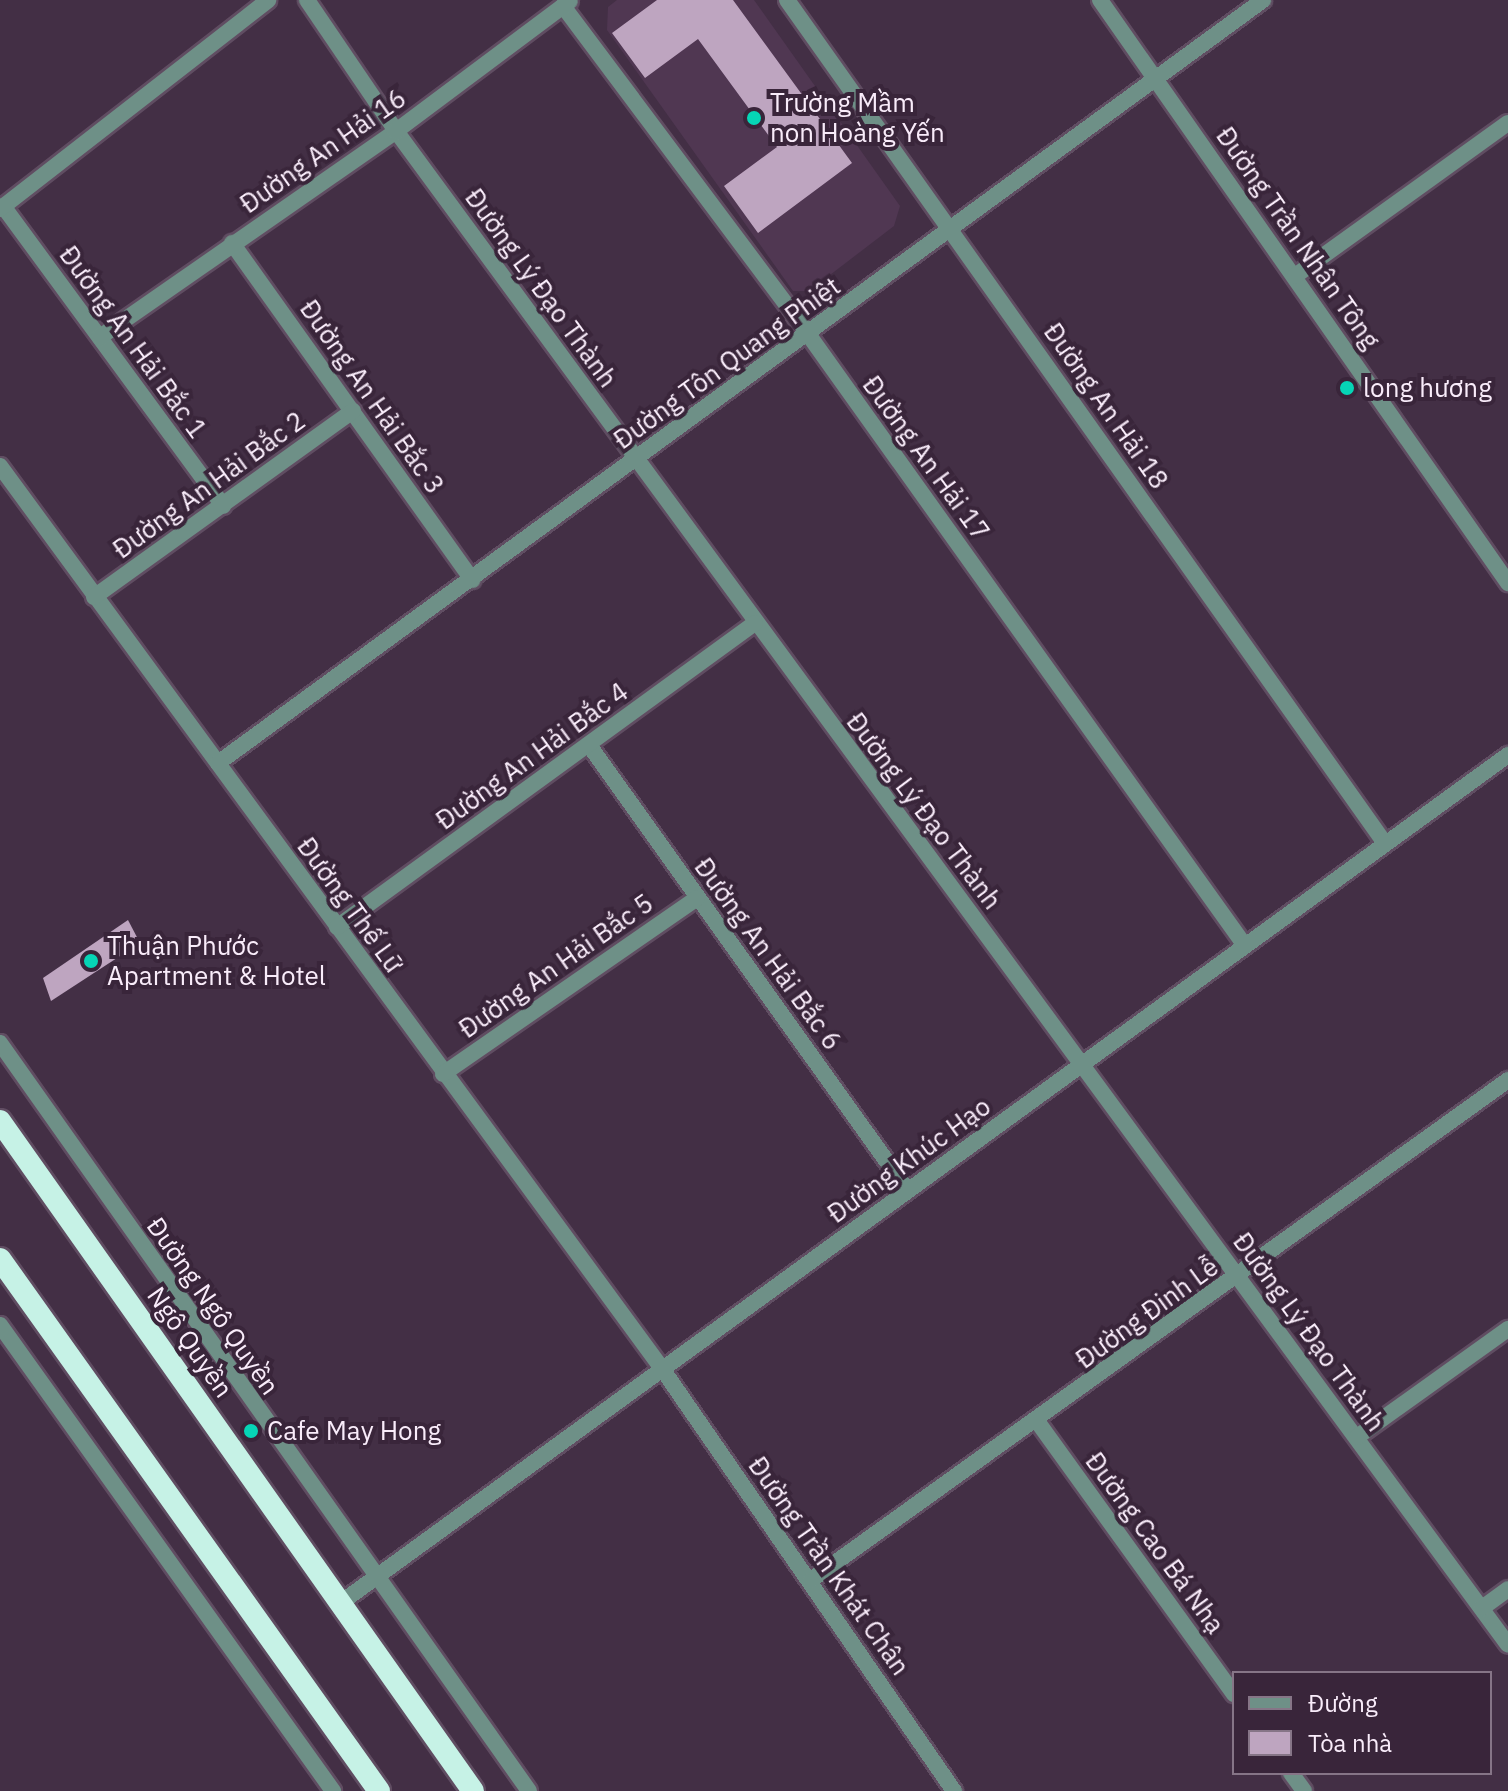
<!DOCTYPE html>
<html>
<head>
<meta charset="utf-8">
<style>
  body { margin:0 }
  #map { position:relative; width:1508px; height:1791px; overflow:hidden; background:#432f45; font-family:"IBM Plex Sans",sans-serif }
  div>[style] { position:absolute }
  .built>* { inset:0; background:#503752 }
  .building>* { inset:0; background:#bea5c0 }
  .roads { filter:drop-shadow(2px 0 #604d62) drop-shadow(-2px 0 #604d62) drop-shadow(0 2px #604d62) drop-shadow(0 -2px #604d62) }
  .minor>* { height:16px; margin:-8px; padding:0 8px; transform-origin:8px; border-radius:8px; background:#6e9087 }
  .tertiary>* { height:16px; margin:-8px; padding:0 8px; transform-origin:8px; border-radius:8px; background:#6e9087 }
  .trunk>* { height:22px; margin:-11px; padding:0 11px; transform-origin:11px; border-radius:11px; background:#c6f2e6 }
  .dots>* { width:22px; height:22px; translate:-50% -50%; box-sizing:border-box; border:4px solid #39253a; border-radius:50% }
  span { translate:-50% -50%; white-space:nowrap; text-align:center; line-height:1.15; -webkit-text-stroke:8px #39253a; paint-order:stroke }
  .poi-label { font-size:26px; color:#f9ecfa }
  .left { translate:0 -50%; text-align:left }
  .street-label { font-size:26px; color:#f9ecfa }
  .legend { position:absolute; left:1232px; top:1671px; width:260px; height:104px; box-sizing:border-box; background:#39253a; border:2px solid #867587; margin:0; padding:10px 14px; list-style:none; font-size:24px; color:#f9ecfa }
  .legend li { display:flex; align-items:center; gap:16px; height:40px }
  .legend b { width:40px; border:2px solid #867587 }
</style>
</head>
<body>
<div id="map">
  <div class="built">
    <div style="clip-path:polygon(617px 0,754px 0,900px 206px,894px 226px,809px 291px,793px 291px,607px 30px,608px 7px)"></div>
  </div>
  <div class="building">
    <div style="clip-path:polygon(657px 0,733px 0,852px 163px,758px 233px,724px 186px,777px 147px,698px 39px,645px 78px,612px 33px)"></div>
    <div style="clip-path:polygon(128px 920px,140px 943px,51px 1001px,43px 978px)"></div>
  </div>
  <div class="roads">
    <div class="minor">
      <div style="left:307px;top:0;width:158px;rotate:55.8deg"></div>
      <div style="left:396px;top:131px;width:1878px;rotate:53.7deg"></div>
      <div style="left:787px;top:0;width:1032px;rotate:54.66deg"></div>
      <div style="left:1100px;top:0;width:712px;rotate:55.01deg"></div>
      <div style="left:563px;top:6px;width:409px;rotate:53.2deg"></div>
      <div style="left:808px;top:334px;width:748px;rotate:54.46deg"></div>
      <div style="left:3px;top:206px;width:372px;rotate:53.7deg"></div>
      <div style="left:0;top:209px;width:340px;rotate:-37.9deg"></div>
      <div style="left:232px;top:243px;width:414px;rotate:54.5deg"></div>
      <div style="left:1295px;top:276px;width:262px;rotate:-35.7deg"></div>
      <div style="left:100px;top:337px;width:361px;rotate:-34.8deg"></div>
      <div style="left:396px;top:131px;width:217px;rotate:-36.8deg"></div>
      <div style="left:0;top:466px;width:1121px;rotate:53.74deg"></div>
      <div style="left:663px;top:1370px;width:512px;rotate:55.35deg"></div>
      <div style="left:94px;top:597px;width:319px;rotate:-35.7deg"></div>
      <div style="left:589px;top:745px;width:548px;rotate:54.43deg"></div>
      <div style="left:218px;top:763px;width:1294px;rotate:-36.13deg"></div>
      <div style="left:337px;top:927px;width:517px;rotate:-36.03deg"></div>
      <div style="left:443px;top:1074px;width:309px;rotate:-34.7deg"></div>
      <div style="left:1037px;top:1421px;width:337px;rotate:54.2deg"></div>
      <div style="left:1357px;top:1437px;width:186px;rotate:-35.6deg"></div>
      <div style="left:811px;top:1580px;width:858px;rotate:-35.65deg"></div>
      <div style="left:1482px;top:1608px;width:32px;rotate:-36deg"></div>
      <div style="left:1291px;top:1773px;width:22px;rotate:54deg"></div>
    </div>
    <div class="tertiary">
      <div style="left:0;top:1043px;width:916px;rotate:54.73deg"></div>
      <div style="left:0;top:1325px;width:573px;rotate:54.45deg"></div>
      <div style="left:339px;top:1604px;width:1445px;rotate:-35.99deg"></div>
    </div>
    <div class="trunk">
      <div style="left:0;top:1121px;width:820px;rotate:54.78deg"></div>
      <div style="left:0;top:1259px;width:653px;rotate:54.53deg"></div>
    </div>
  </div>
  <div class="dots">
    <div style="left:754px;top:118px;background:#06d5b6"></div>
    <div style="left:1347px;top:388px;background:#06d5b6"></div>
    <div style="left:91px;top:961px;background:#06d5b6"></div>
    <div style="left:251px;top:1431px;background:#06d5b6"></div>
  </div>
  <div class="poi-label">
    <span class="left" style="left:770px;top:118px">Trường Mầm<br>non Hoàng Yến</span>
    <span class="left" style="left:1363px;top:388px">long hương</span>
    <span class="left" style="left:107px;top:961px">Thuận Phước<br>Apartment &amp; Hotel</span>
    <span class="left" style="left:267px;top:1431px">Cafe May Hong</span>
  </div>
  <div class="street-label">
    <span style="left:323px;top:151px;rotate:-35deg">Đường An Hải 16</span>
    <span style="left:1298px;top:238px;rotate:55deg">Đường Trần Nhân Tông</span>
    <span style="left:541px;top:288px;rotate:54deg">Đường Lý Đạo Thành</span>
    <span style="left:133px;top:342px;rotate:54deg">Đường An Hải Bắc 1</span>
    <span style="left:727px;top:363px;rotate:-36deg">Đường Tôn Quang Phiệt</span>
    <span style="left:372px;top:397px;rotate:55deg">Đường An Hải Bắc 3</span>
    <span style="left:1106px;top:406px;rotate:55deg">Đường An Hải 18</span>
    <span style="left:926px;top:458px;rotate:54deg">Đường An Hải 17</span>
    <span style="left:209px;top:485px;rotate:-36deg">Đường An Hải Bắc 2</span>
    <span style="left:532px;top:756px;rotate:-36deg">Đường An Hải Bắc 4</span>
    <span style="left:924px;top:811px;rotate:53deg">Đường Lý Đạo Thành</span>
    <span style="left:350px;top:905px;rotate:54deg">Đường Thế Lữ</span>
    <span style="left:768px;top:954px;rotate:54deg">Đường An Hải Bắc 6</span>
    <span style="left:556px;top:966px;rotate:-35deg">Đường An Hải Bắc 5</span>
    <span style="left:909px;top:1160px;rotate:-36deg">Đường Khúc Hạo</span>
    <span style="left:213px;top:1306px;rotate:55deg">Đường Ngô Quyền</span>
    <span style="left:1147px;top:1313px;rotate:-36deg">Đường Đinh Lễ</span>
    <span style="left:1309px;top:1332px;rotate:54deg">Đường Lý Đạo Thành</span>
    <span style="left:190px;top:1342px;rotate:55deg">Ngô Quyền</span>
    <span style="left:1155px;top:1543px;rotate:54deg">Đường Cao Bá Nhạ</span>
    <span style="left:829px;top:1566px;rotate:55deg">Đường Trần Khát Chân</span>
  </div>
  <ul class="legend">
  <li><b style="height:10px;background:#6e9087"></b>Đường</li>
  <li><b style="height:22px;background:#bea5c0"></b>Tòa nhà</li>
  </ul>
</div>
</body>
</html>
